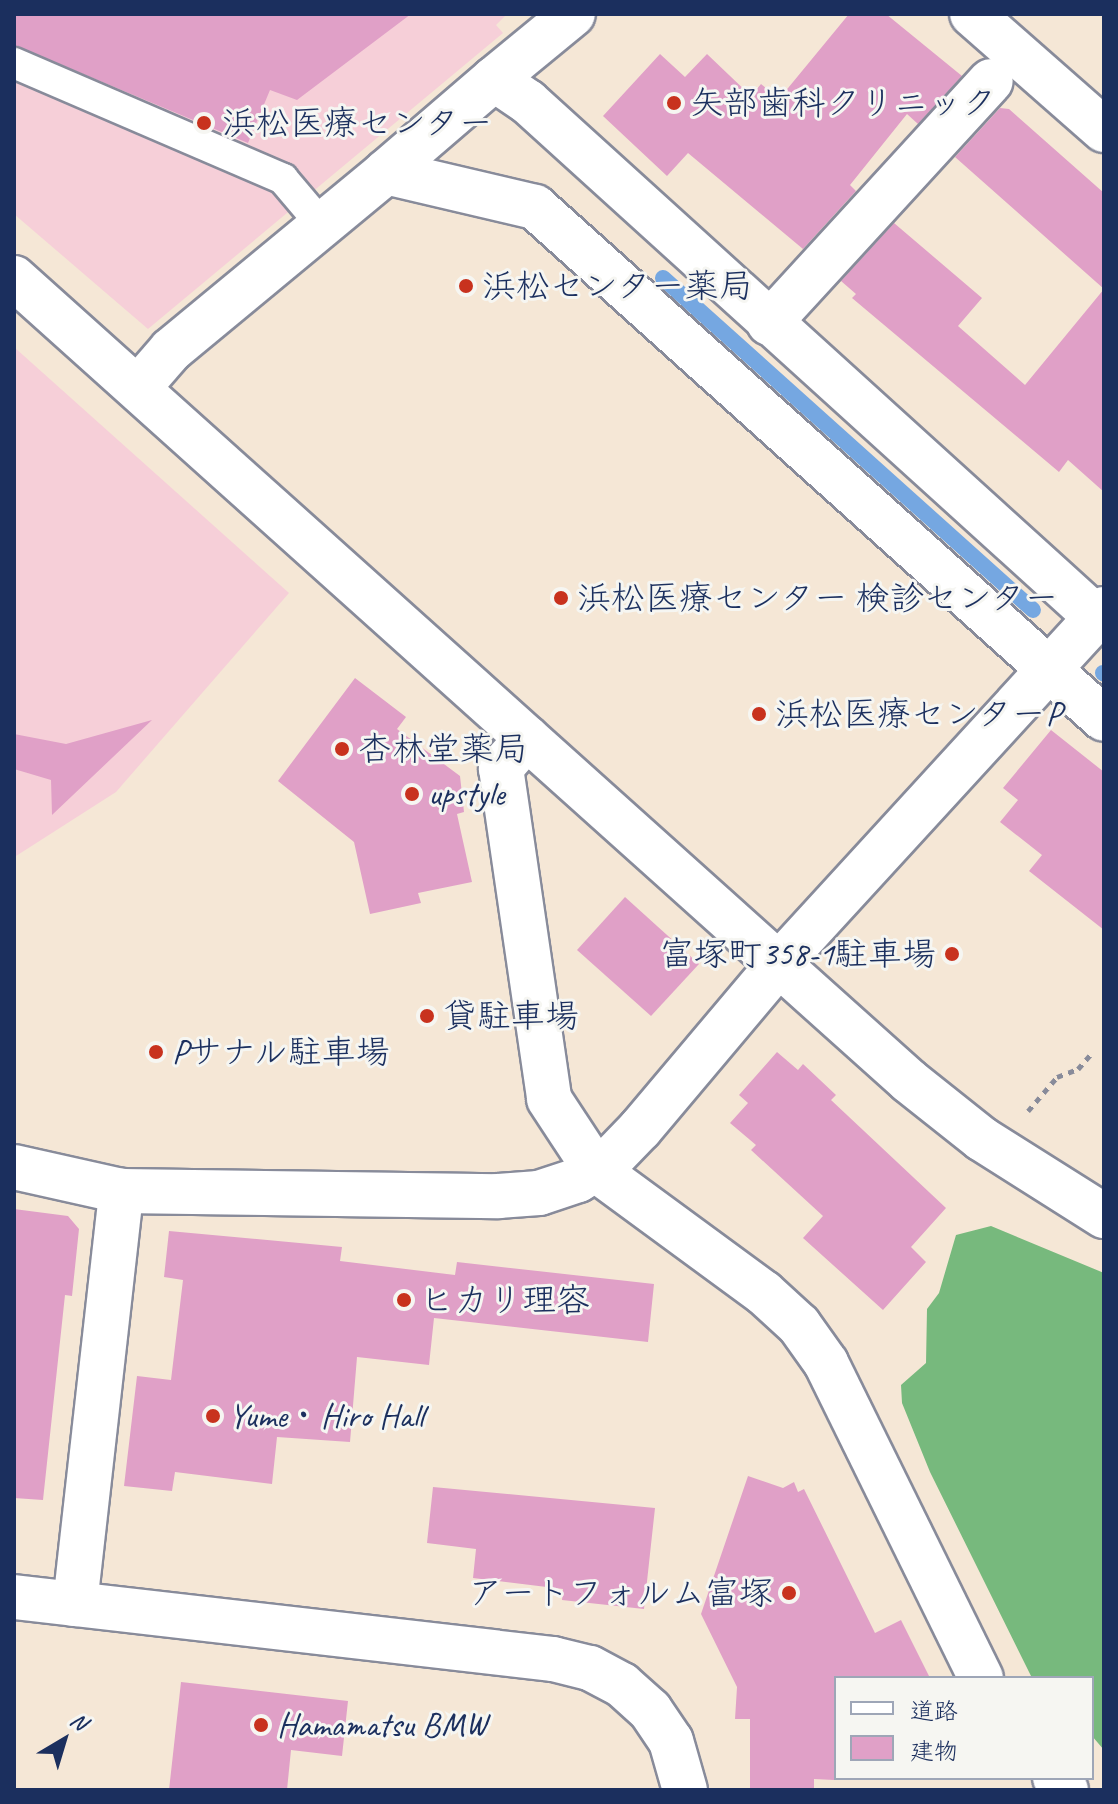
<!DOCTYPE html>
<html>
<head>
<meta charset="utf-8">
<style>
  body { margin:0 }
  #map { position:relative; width:1118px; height:1804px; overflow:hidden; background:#f5e7d6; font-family:Caveat,"Klee One",sans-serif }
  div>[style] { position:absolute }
  .built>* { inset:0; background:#f6cfd8 }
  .forest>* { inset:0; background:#77b97d }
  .stream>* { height:16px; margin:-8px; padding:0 8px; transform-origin:8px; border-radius:8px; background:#75a7e1 }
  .building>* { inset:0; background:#e0a0c7 }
  .path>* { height:5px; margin-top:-2.5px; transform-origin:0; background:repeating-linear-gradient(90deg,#888b9a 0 6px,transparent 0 12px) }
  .roads { filter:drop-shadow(2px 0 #888b9a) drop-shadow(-2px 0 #888b9a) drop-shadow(0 2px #888b9a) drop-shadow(0 -2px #888b9a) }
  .lane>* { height:30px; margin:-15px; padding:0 15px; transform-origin:15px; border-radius:15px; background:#fff }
  .street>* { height:44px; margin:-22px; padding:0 22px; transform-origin:22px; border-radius:22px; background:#fff }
  .secondary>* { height:44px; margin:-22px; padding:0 22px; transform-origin:22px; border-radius:22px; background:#fff }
  .dots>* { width:22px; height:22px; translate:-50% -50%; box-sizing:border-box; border:4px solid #f6f6f2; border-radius:50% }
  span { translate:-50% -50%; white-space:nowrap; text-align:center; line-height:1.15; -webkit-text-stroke:6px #f6f6f2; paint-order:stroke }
  .poi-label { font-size:34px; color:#1b2f5e }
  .left { translate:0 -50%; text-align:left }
  .right { translate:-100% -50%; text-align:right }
  .frame { position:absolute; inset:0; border:16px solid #1b2f5e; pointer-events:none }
  .legend { position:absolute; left:834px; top:1676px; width:260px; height:104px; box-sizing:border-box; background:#f6f6f2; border:2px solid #9ea6b7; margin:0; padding:10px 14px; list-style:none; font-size:24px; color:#1b2f5e }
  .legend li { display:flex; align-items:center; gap:16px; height:40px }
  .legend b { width:40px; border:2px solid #9ea6b7 }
  .north { position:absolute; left:24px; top:1700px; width:80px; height:80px; -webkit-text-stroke:6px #f6f6f2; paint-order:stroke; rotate:38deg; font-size:22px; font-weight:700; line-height:32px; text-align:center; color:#1b2f5e }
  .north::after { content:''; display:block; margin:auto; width:28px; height:36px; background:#1b2f5e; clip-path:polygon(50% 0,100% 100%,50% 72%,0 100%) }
</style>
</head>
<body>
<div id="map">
  <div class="built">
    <div style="clip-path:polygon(14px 14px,507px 14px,496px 25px,503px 33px,148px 329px,14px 214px)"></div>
    <div style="clip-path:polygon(14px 347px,289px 593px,116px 792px,16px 856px)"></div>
  </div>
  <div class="forest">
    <div style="clip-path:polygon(991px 1226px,1104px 1273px,1104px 1750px,1092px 1736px,1092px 1678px,1032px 1678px,930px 1472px,902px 1403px,901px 1385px,926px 1363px,927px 1309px,939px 1293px,956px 1235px)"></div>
  </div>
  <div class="stream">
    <div style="left:663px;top:278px;width:497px;rotate:41.9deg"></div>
    <div style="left:1103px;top:673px;width:1px;rotate:45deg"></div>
  </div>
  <div class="building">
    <div style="clip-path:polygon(14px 14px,411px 14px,297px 100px,270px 90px,248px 143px,14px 45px)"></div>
    <div style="clip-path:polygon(849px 14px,886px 14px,962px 76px,918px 124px,907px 114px,850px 185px,856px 191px,803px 249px,688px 153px,667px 176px,603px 116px,660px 54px,685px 77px,707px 54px,751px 96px,761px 84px,779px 99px)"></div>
    <div style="clip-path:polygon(1000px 108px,1009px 109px,1104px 193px,1104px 492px,1068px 460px,1059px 472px,852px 298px,856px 294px,841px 281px,894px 223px,982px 298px,958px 326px,1025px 385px,1104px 289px,955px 157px)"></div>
    <div style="clip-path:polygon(355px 678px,406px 717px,397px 729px,460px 776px,464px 812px,457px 814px,472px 882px,418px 893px,421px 903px,370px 914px,354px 842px,278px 781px)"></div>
    <div style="clip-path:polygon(152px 720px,52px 815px,51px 780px,14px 769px,14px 734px,66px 744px)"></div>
    <div style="clip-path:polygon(1051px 730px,1104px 772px,1104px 930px,1029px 871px,1042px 855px,1000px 822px,1018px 800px,1003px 788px)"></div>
    <div style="clip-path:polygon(625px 897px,699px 964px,651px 1016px,577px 950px)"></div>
    <div style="clip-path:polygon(777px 1052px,798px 1070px,803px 1064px,836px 1095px,831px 1100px,946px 1208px,911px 1247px,926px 1262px,883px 1310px,803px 1238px,823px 1216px,751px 1150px,756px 1145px,730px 1123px,748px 1103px,739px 1095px)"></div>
    <div style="clip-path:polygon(14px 1209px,68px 1216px,79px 1229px,72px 1296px,65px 1295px,43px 1500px,14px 1498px)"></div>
    <div style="clip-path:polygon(169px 1231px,342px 1247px,340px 1261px,455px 1275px,457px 1262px,654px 1284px,648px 1342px,434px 1318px,429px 1365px,357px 1357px,350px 1442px,277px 1437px,272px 1484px,175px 1472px,172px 1491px,124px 1486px,137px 1376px,171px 1380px,183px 1280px,164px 1277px)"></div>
    <div style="clip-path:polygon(748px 1476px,783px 1488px,794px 1482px,798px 1492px,804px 1489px,875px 1633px,901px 1620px,930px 1678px,835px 1678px,834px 1780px,814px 1779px,814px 1790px,750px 1790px,750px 1719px,735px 1719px,737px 1687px,701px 1614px)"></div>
    <div style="clip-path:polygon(433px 1487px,655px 1508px,644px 1609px,562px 1600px,563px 1589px,473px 1578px,476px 1549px,427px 1543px)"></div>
    <div style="clip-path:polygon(181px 1682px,348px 1701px,342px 1756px,291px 1750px,287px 1790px,169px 1790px)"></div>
  </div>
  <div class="path">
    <div style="left:1028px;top:1111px;width:45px;rotate:-49.5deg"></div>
    <div style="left:1057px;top:1077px;width:22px;rotate:-21deg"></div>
    <div style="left:1078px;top:1069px;width:20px;rotate:-49deg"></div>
  </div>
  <div class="roads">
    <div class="lane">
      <div style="left:14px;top:63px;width:293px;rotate:23.3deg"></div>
      <div style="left:283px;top:179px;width:60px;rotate:49.7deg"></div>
    </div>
    <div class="street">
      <div style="left:972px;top:14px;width:176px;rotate:41.3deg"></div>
      <div style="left:494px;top:79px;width:102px;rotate:-39.4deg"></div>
      <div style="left:386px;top:172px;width:143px;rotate:-40.7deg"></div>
      <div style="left:494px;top:79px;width:41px;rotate:34.1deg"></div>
      <div style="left:528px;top:102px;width:767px;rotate:42.2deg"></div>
      <div style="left:769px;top:323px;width:328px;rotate:-47.5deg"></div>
      <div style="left:138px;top:388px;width:50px;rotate:-49deg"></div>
      <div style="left:171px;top:350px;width:279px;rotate:-39.6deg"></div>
      <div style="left:386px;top:172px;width:153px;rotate:13.2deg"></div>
      <div style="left:535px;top:207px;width:765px;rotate:41.98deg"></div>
      <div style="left:527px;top:738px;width:40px;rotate:131deg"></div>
      <div style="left:501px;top:768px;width:334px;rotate:81.7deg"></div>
      <div style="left:549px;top:1099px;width:84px;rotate:56.7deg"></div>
      <div style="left:595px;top:1169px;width:210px;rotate:36.3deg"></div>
      <div style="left:764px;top:1293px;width:47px;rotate:42.4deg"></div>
      <div style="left:799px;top:1325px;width:47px;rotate:54.6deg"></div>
      <div style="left:826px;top:1363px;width:351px;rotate:63.8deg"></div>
      <div style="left:14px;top:1167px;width:110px;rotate:12.6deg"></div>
      <div style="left:121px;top:1191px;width:377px;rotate:0.8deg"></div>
      <div style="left:498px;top:1196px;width:41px;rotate:-4.2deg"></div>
      <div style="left:539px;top:1193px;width:41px;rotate:-18.4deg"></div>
      <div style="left:578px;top:1180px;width:39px;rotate:-32deg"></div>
      <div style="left:611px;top:1159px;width:42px;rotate:-46deg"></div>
      <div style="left:640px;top:1129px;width:214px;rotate:-49.9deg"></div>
      <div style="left:778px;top:965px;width:483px;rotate:-47.5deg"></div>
      <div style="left:75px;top:1604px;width:416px;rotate:-83.6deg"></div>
      <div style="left:1055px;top:1778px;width:16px;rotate:47deg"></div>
    </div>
    <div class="secondary">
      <div style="left:14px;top:278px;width:1202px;rotate:41.9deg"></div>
      <div style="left:909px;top:1081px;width:93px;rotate:38.5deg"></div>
      <div style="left:982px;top:1139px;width:144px;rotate:32.3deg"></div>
      <div style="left:14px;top:1597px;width:543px;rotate:6.56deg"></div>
      <div style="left:553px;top:1659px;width:38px;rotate:14deg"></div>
      <div style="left:590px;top:1668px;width:36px;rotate:28deg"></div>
      <div style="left:622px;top:1685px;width:38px;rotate:42deg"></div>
      <div style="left:650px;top:1710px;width:37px;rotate:56deg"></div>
      <div style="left:671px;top:1741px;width:51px;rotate:74.1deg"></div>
    </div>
  </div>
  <div class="dots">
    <div style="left:674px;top:103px;background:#c8321e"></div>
    <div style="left:204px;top:123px;background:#c8321e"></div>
    <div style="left:466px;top:286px;background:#c8321e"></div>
    <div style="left:561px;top:598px;background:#c8321e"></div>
    <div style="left:759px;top:714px;background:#c8321e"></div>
    <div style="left:342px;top:749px;background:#c8321e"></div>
    <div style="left:412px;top:794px;background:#c8321e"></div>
    <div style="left:952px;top:954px;background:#c8321e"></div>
    <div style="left:427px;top:1016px;background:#c8321e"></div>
    <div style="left:156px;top:1052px;background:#c8321e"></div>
    <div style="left:404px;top:1300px;background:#c8321e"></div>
    <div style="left:213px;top:1416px;background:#c8321e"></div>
    <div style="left:789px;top:1593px;background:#c8321e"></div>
    <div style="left:261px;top:1725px;background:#c8321e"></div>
  </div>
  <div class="poi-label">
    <span class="left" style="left:690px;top:103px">矢部歯科クリニック</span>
    <span class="left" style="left:222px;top:123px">浜松医療センター</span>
    <span class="left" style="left:482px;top:286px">浜松センター薬局</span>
    <span class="left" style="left:577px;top:598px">浜松医療センター 検診センター</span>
    <span class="left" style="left:775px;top:714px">浜松医療センターP</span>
    <span class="left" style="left:358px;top:749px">杏林堂薬局</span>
    <span class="left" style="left:428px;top:794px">upstyle</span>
    <span class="right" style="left:936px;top:954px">富塚町358-1駐車場</span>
    <span class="left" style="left:443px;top:1016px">貸駐車場</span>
    <span class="left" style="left:172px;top:1052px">Pサナル駐車場</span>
    <span class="left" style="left:420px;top:1300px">ヒカリ理容</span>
    <span class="left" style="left:229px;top:1416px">Yume・Hiro Hall</span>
    <span class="right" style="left:773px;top:1593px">アートフォルム富塚</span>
    <span class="left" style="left:277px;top:1725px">Hamamatsu BMW</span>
  </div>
  <div class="frame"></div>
  <ul class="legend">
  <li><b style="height:10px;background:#fff"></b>道路</li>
  <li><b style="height:22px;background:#e0a0c7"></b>建物</li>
  </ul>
  <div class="north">N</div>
</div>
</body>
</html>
